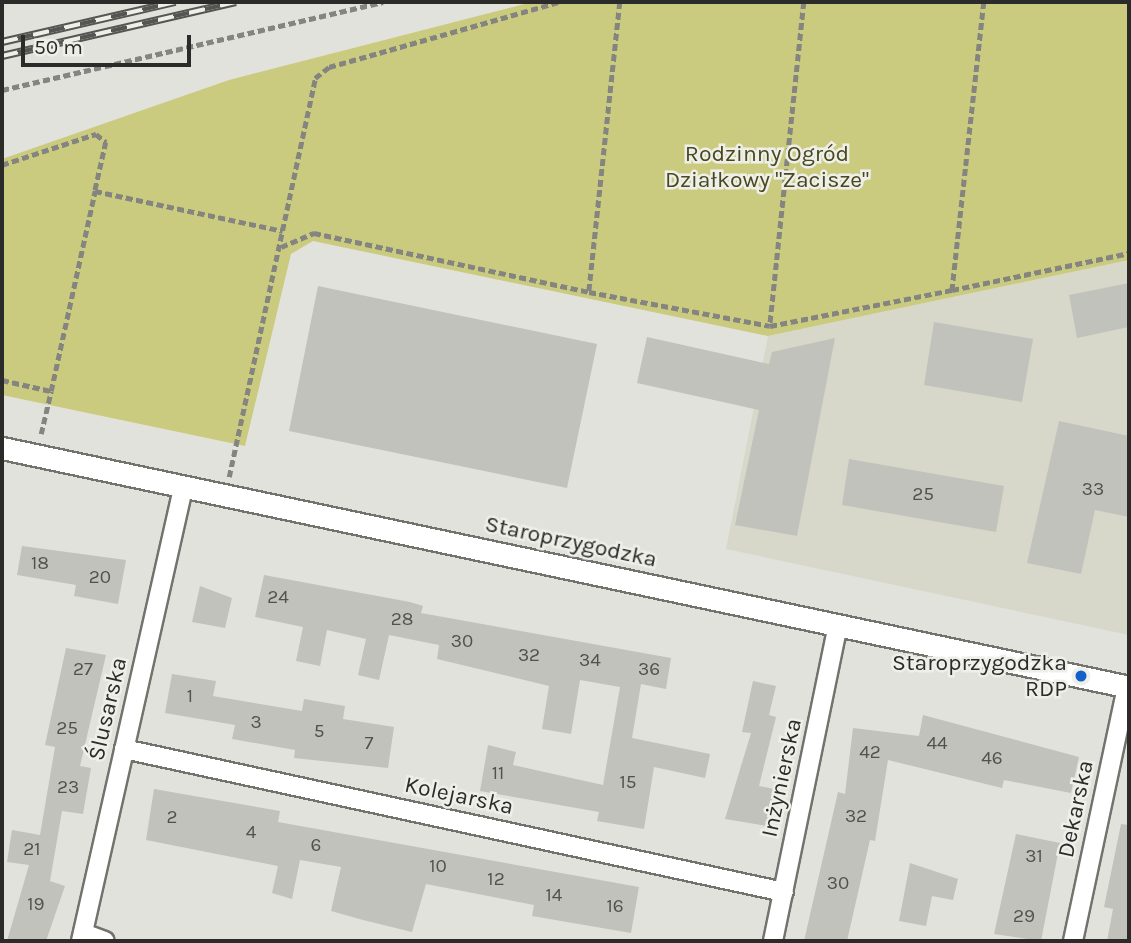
<!DOCTYPE html>
<html>
<head>
<meta charset="utf-8">
<style>
  body { margin:0 }
  #map { position:relative; width:1131px; height:943px; overflow:hidden; background:#e2e2dc; font-family:Karla,sans-serif }
  div>[style] { position:absolute }
  .built>* { inset:0; background:#d7d8ca }
  .green>* { inset:0; background:#cbcb7f }
  .building>* { inset:0; background:#c2c2bc }
  .path>* { height:4.5px; margin-top:-2.25px; transform-origin:0; background:repeating-linear-gradient(90deg,#848480 0 7px,transparent 0 10.5px) }
  .roads { filter:drop-shadow(2px 0 #72736d) drop-shadow(-2px 0 #72736d) drop-shadow(0 2px #72736d) drop-shadow(0 -2px #72736d) }
  .minor>* { height:18px; margin:-9px; padding:0 9px; transform-origin:9px; border-radius:9px; background:#fff }
  .tertiary>* { height:21px; margin:-10.5px; padding:0 10.5px; transform-origin:10.5px; border-radius:10.5px; background:#fff }
  .rail>* { height:8px; margin-top:-4px; transform-origin:0; background:repeating-linear-gradient(90deg,#efefe9 0 16px,#555552 0 32px); box-sizing:border-box; border-block:2px solid #555552 }
  .dots>* { width:19px; height:19px; translate:-50% -50%; box-sizing:border-box; border:4px solid #efefe9; border-radius:50% }
  span { translate:-50% -50%; white-space:nowrap; text-align:center; line-height:1.15; -webkit-text-stroke:5px #efefe9; paint-order:stroke }
  .number-label { font-size:19px; color:#51514e }
  .number-label span { -webkit-text-stroke-width:0 }
  .park-label { font-size:23px; color:#484820 }
  .street-label { font-size:23px; color:#2b2b29 }
  .poi-label { font-size:23px; color:#2b2b29 }
  .right { translate:-100% -50%; text-align:right }
  .frame { position:absolute; inset:0; border:4px solid #2b2b29; pointer-events:none }
  .scale { position:absolute; left:21px; top:35px; width:170px; height:32px; box-sizing:border-box; border:4px solid #2b2b29; border-top:0; padding-left:9px; font-size:21px; line-height:24px; white-space:nowrap; color:#2b2b29; -webkit-text-stroke:5px #efefe9; paint-order:stroke }
</style>
</head>
<body>
<div id="map">
  <div class="built">
    <div style="clip-path:polygon(1129px 260px,1129px 635px,726px 549px,768px 336px)"></div>
  </div>
  <div class="green">
    <div style="clip-path:polygon(532px 2px,1129px 2px,1129px 260px,768px 336px,313px 241px,291px 254px,245px 446px,2px 395px,2px 159px,229px 80px)"></div>
  </div>
  <div class="building">
    <div style="clip-path:polygon(1129px 283px,1129px 327px,1077px 338px,1069px 295px)"></div>
    <div style="clip-path:polygon(318px 286px,597px 344px,567px 488px,289px 431px)"></div>
    <div style="clip-path:polygon(934px 322px,1033px 339px,1022px 402px,924px 385px)"></div>
    <div style="clip-path:polygon(647px 337px,769px 364px,772px 352px,835px 338px,797px 536px,735px 525px,759px 410px,637px 383px)"></div>
    <div style="clip-path:polygon(1059px 421px,1129px 436px,1129px 517px,1095px 510px,1081px 574px,1027px 563px)"></div>
    <div style="clip-path:polygon(849px 459px,1004px 486px,996px 532px,842px 505px)"></div>
    <div style="clip-path:polygon(22px 546px,126px 560px,118px 604px,74px 596px,76px 585px,17px 575px)"></div>
    <div style="clip-path:polygon(264px 575px,410px 602px,423px 606px,421px 613px,671px 658px,666px 689px,641px 684px,632px 738px,710px 754px,705px 778px,654px 767px,644px 829px,597px 821px,599px 812px,480px 791px,488px 745px,516px 752px,513px 765px,603px 785px,620px 687px,580px 680px,571px 734px,542px 729px,549px 686px,437px 659px,439px 645px,389px 635px,379px 680px,358px 675px,366px 639px,327px 630px,320px 666px,296px 661px,303px 627px,255px 617px)"></div>
    <div style="clip-path:polygon(200px 586px,232px 598px,225px 628px,192px 622px)"></div>
    <div style="clip-path:polygon(66px 648px,106px 655px,80px 766px,91px 768px,83px 814px,62px 811px,50px 881px,65px 886px,46px 941px,7px 941px,29px 865px,7px 862px,12px 830px,40px 835px,55px 747px,45px 745px)"></div>
    <div style="clip-path:polygon(172px 674px,216px 681px,213px 696px,302px 711px,304px 699px,345px 706px,343px 719px,394px 727px,388px 768px,294px 758px,295px 750px,232px 739px,235px 725px,165px 713px)"></div>
    <div style="clip-path:polygon(753px 681px,776px 686px,769px 715px,776px 717px,759px 786px,774px 789px,767px 826px,725px 819px,751px 733px,742px 732px)"></div>
    <div style="clip-path:polygon(923px 715px,1079px 757px,1071px 793px,1004px 780px,1002px 788px,888px 760px,875px 841px,870px 840px,847px 941px,804px 941px,838px 792px,845px 794px,853px 728px,919px 736px)"></div>
    <div style="clip-path:polygon(154px 789px,280px 811px,278px 822px,639px 887px,631px 933px,532px 916px,534px 905px,426px 884px,412px 932px,363px 920px,331px 911px,341px 867px,300px 860px,292px 899px,272px 893px,278px 866px,146px 840px)"></div>
    <div style="clip-path:polygon(1121px 824px,1129px 825px,1129px 941px,1107px 941px,1113px 909px,1104px 907px)"></div>
    <div style="clip-path:polygon(1016px 834px,1060px 843px,1041px 941px,994px 934px)"></div>
    <div style="clip-path:polygon(910px 863px,958px 879px,953px 900px,932px 896px,926px 926px,899px 921px)"></div>
  </div>
  <div class="path">
    <div style="left:620px;top:2px;width:292px;rotate:96.1deg"></div>
    <div style="left:589px;top:292px;width:184px;rotate:10.6deg"></div>
    <div style="left:804px;top:2px;width:326px;rotate:96deg"></div>
    <div style="left:770px;top:326px;width:186px;rotate:-11.2deg"></div>
    <div style="left:984px;top:2px;width:290px;rotate:96.3deg"></div>
    <div style="left:952px;top:290px;width:181px;rotate:-11.8deg"></div>
    <div style="left:2px;top:90px;width:391px;rotate:-13deg"></div>
    <div style="left:2px;top:165px;width:99px;rotate:-18.3deg"></div>
    <div style="left:96px;top:134px;width:13px;rotate:39deg"></div>
    <div style="left:106px;top:142px;width:50px;rotate:102.7deg"></div>
    <div style="left:281px;top:247px;width:36px;rotate:-23deg"></div>
    <div style="left:314px;top:233px;width:281px;rotate:12.1deg"></div>
    <div style="left:2px;top:380px;width:50px;rotate:12.7deg"></div>
    <div style="left:51px;top:391px;width:205px;rotate:-77.6deg"></div>
    <div style="left:95px;top:191px;width:192px;rotate:12deg"></div>
    <div style="left:41px;top:434px;width:44px;rotate:-76.9deg"></div>
    <div style="left:229px;top:477px;width:408px;rotate:-77.8deg"></div>
    <div style="left:315px;top:78px;width:18px;rotate:-38deg"></div>
    <div style="left:329px;top:67px;width:238px;rotate:-15.8deg"></div>
  </div>
  <div class="roads">
    <div class="minor">
      <div style="left:124px;top:749px;width:675px;rotate:12.23deg"></div>
      <div style="left:83px;top:933px;width:23px;rotate:20deg"></div>
      <div style="left:81px;top:941px;width:465px;rotate:-77.3deg"></div>
      <div style="left:773px;top:941px;width:323px;rotate:-78.4deg"></div>
      <div style="left:1073px;top:941px;width:261px;rotate:-78deg"></div>
    </div>
    <div class="tertiary">
      <div style="left:2px;top:448px;width:1152px;rotate:11.97deg"></div>
    </div>
  </div>
  <div class="rail">
    <div style="left:2px;top:42px;width:178px;rotate:-13deg"></div>
    <div style="left:2px;top:56px;width:240px;rotate:-13deg"></div>
  </div>
  <div class="dots">
    <div style="left:1081px;top:676px;background:#1360ca"></div>
  </div>
  <div class="number-label">
    <span style="left:1093px;top:490px">33</span>
    <span style="left:923px;top:495px">25</span>
    <span style="left:40px;top:564px">18</span>
    <span style="left:100px;top:578px">20</span>
    <span style="left:278px;top:598px">24</span>
    <span style="left:402px;top:620px">28</span>
    <span style="left:462px;top:642px">30</span>
    <span style="left:529px;top:656px">32</span>
    <span style="left:590px;top:661px">34</span>
    <span style="left:83px;top:670px">27</span>
    <span style="left:649px;top:670px">36</span>
    <span style="left:190px;top:697px">1</span>
    <span style="left:256px;top:723px">3</span>
    <span style="left:67px;top:729px">25</span>
    <span style="left:319px;top:732px">5</span>
    <span style="left:369px;top:744px">7</span>
    <span style="left:937px;top:744px">44</span>
    <span style="left:870px;top:753px">42</span>
    <span style="left:992px;top:759px">46</span>
    <span style="left:498px;top:774px">11</span>
    <span style="left:628px;top:783px">15</span>
    <span style="left:68px;top:788px">23</span>
    <span style="left:856px;top:817px">32</span>
    <span style="left:172px;top:818px">2</span>
    <span style="left:251px;top:833px">4</span>
    <span style="left:316px;top:846px">6</span>
    <span style="left:32px;top:850px">21</span>
    <span style="left:1034px;top:857px">31</span>
    <span style="left:438px;top:867px">10</span>
    <span style="left:496px;top:880px">12</span>
    <span style="left:838px;top:884px">30</span>
    <span style="left:554px;top:896px">14</span>
    <span style="left:36px;top:905px">19</span>
    <span style="left:615px;top:907px">16</span>
    <span style="left:1024px;top:917px">29</span>
  </div>
  <div class="park-label">
    <span style="left:767px;top:167px">Rodzinny Ogród<br>Działkowy "Zacisze"</span>
  </div>
  <div class="street-label">
    <span style="left:571px;top:542px;rotate:12deg">Staroprzygodzka</span>
    <span style="left:108px;top:709px;rotate:-77deg">Ślusarska</span>
    <span style="left:782px;top:778px;rotate:-78deg">Inżynierska</span>
    <span style="left:459px;top:796px;rotate:12deg">Kolejarska</span>
    <span style="left:1076px;top:809px;rotate:-78deg">Dekarska</span>
  </div>
  <div class="poi-label">
    <span class="right" style="left:1067px;top:676px">Staroprzygodzka<br>RDP</span>
  </div>
  <div class="frame"></div>
  <div class="scale">50 m</div>
</div>
</body>
</html>
